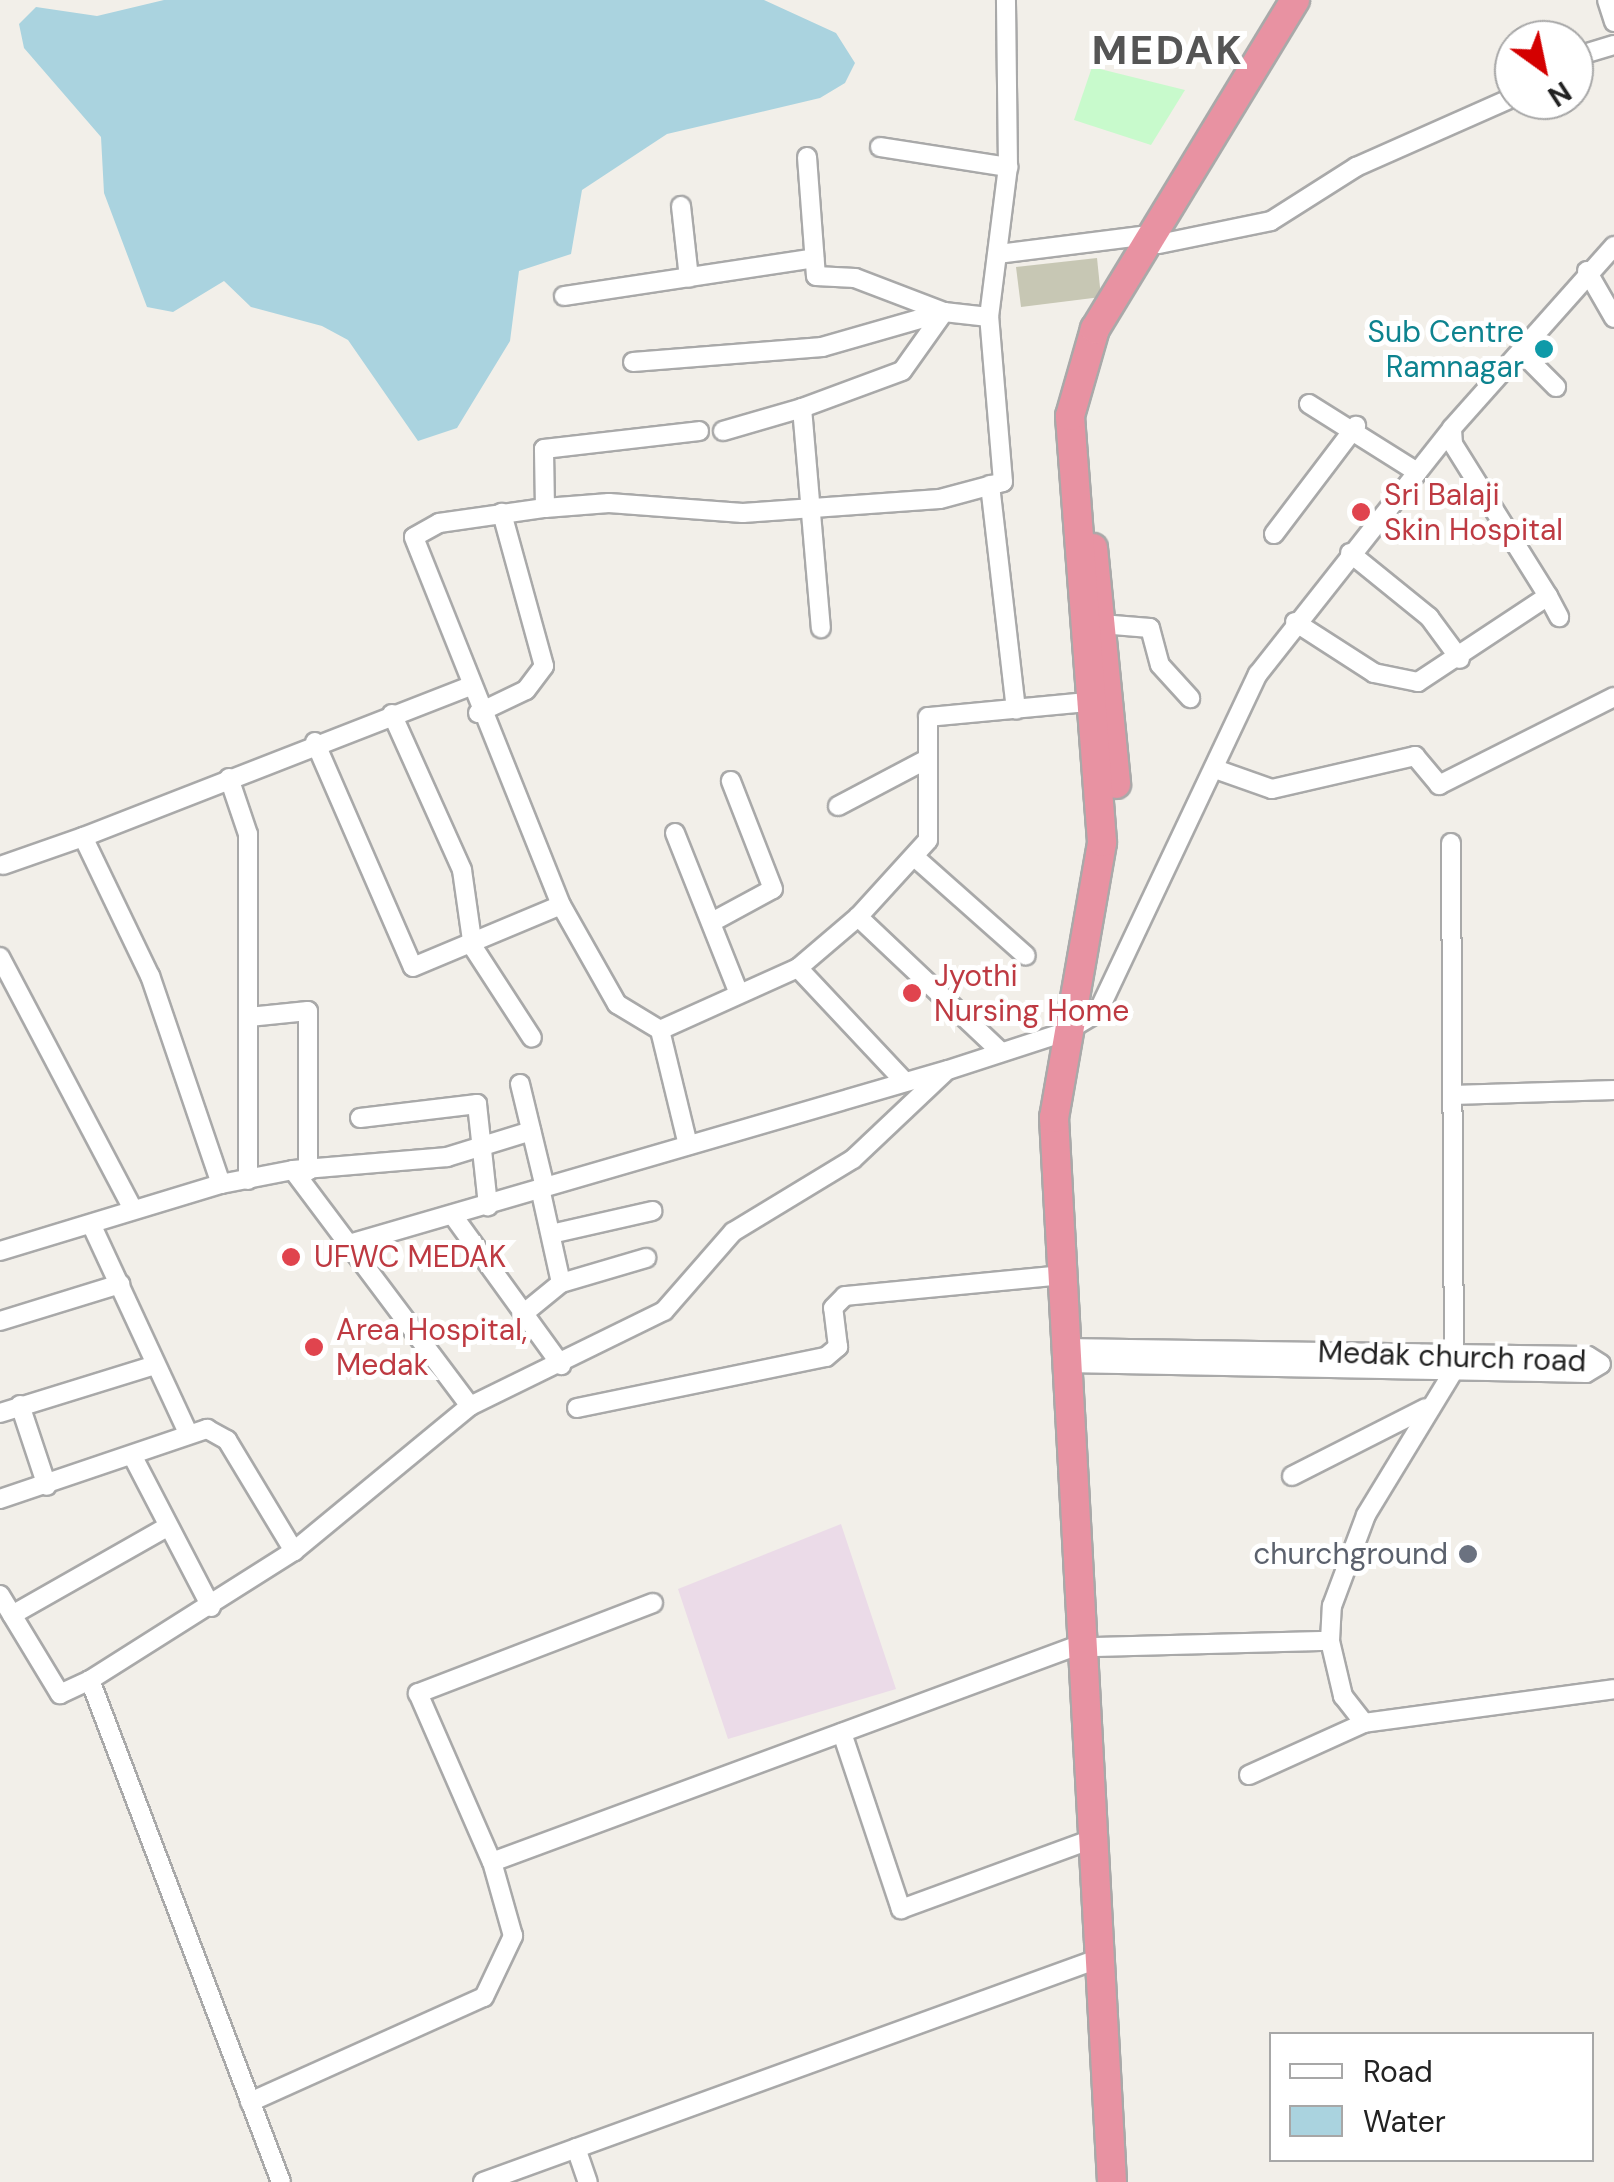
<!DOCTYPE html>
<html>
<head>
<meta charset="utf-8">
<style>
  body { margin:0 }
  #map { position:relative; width:1614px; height:2182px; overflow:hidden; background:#f2efe9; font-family:"DM Sans",sans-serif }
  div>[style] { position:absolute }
  .industrial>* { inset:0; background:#ebdbe8 }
  .construction>* { inset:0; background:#c7c7b4 }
  .park>* { inset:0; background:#c8facc }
  .water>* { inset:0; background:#aad3df }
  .roads { filter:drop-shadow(2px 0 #a9a9a9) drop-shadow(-2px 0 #a9a9a9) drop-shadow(0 2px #a9a9a9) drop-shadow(0 -2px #a9a9a9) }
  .minor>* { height:18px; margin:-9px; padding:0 9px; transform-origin:9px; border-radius:9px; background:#fff }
  .highway>* { height:28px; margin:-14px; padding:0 14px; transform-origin:14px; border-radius:14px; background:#e892a2 }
  .dots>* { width:28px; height:28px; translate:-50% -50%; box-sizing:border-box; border:5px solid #fff; border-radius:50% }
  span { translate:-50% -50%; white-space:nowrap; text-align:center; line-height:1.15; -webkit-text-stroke:10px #fff; paint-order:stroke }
  .culture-label { font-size:30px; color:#0d838f }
  .right { translate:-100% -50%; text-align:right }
  .health-label { font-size:30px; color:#be3a42 }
  .left { translate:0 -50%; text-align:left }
  .street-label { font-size:30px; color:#222 }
  .worship-label { font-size:30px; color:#5b616d }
  .district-label { font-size:40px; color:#555; font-weight:700; letter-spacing:2.5px }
  .legend { position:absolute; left:1269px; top:2032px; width:325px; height:130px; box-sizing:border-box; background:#fff; border:2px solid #a7a7a7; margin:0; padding:12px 18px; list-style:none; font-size:30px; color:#222 }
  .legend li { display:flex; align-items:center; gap:20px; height:50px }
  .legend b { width:50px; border:2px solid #a7a7a7 }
  .north { position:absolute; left:1494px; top:20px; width:100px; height:100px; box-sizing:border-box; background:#fff; border:2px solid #a7a7a7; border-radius:50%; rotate:147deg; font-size:28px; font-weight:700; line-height:40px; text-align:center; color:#222 }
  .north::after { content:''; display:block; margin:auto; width:35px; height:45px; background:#d40000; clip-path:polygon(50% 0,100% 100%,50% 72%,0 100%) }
</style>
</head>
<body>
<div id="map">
  <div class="industrial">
    <div style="clip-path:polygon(841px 1524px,896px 1689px,728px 1739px,678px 1589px)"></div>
  </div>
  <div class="construction">
    <div style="clip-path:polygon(1097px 258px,1101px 297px,1021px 307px,1016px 267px)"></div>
  </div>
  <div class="park">
    <div style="clip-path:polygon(1092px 67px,1185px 90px,1151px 145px,1074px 120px)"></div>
  </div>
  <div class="water">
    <div style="clip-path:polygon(164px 0,764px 0,836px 33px,855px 63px,845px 83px,820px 98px,667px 134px,582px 190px,571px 254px,519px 271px,510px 341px,457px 428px,418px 441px,348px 340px,322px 326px,251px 307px,224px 281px,173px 312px,147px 307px,104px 193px,101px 137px,24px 48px,19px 24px,36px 7px,97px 16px)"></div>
  </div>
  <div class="roads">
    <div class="minor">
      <div style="left:1607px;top:0;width:23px;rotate:72deg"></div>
      <div style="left:1574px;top:57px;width:42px;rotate:-16.7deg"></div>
      <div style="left:880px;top:147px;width:130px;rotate:8.9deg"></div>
      <div style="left:807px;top:157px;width:119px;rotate:85.7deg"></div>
      <div style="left:816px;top:276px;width:39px;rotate:3deg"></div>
      <div style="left:855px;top:278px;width:95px;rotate:20.9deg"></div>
      <div style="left:944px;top:312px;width:72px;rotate:125.4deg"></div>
      <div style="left:902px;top:371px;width:107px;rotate:159.7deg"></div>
      <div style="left:802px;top:408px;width:221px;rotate:85.1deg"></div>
      <div style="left:681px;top:206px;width:72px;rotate:83.7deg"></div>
      <div style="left:1159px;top:244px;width:114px;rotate:-11.6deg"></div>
      <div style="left:1271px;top:221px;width:101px;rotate:-32.4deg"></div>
      <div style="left:1356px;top:167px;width:173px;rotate:-23.9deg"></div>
      <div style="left:998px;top:254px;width:151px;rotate:-7.2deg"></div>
      <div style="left:1587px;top:271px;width:54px;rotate:60.1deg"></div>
      <div style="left:564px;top:296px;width:253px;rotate:-8.6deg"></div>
      <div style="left:1527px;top:341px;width:15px;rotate:98deg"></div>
      <div style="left:1525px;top:356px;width:44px;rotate:45deg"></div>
      <div style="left:633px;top:362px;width:190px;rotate:-4.5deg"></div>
      <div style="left:822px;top:347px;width:127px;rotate:-16deg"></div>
      <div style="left:944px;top:312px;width:45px;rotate:6.3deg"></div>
      <div style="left:1309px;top:404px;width:128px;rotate:32.2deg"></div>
      <div style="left:723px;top:431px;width:82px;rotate:-16.2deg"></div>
      <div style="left:990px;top:485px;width:226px;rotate:83.4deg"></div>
      <div style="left:545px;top:508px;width:59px;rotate:-91deg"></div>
      <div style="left:544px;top:449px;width:156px;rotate:-6.6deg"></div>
      <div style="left:1274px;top:534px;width:136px;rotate:-52.8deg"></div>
      <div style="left:1350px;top:553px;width:102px;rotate:39deg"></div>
      <div style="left:1429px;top:617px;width:52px;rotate:53.6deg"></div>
      <div style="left:1548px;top:596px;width:24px;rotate:62deg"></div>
      <div style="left:1295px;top:622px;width:94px;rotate:32.8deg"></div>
      <div style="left:1374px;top:673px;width:45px;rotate:11.6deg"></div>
      <div style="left:1418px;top:682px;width:156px;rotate:-33.5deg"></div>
      <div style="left:1548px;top:596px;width:179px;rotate:-122deg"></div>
      <div style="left:1453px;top:444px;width:16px;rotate:-94deg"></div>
      <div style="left:1101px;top:624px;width:49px;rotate:4.7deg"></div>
      <div style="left:1150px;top:628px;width:38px;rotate:75deg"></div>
      <div style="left:1160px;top:665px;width:45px;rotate:47.7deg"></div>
      <div style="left:478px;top:713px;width:53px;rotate:-25.6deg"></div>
      <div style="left:526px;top:690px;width:30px;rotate:-53deg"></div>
      <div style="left:544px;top:666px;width:159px;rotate:-105.4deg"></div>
      <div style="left:392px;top:714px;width:171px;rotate:65.8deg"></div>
      <div style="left:462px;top:870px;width:78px;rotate:81.9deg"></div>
      <div style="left:473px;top:947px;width:108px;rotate:57deg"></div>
      <div style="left:315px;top:742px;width:245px;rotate:66.5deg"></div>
      <div style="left:413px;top:967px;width:160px;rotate:-22.7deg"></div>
      <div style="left:561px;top:905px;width:114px;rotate:60.5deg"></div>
      <div style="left:617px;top:1004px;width:50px;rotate:31.2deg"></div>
      <div style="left:1218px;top:770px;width:57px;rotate:19.4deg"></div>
      <div style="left:1272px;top:789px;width:147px;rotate:-13deg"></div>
      <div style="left:1415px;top:756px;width:38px;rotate:50deg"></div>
      <div style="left:1439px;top:785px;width:196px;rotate:-26.7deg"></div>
      <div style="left:229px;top:778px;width:59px;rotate:71.3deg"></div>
      <div style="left:248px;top:834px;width:346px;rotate:90deg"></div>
      <div style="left:838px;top:806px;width:101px;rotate:-27.8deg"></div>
      <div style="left:675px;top:833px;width:170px;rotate:68.3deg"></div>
      <div style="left:918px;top:860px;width:144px;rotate:41.6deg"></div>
      <div style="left:3px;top:865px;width:85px;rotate:-19.3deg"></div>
      <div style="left:561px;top:905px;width:396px;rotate:-111.8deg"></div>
      <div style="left:414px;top:537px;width:29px;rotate:-29deg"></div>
      <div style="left:439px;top:523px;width:107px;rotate:-8.1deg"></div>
      <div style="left:545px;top:508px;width:64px;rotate:-4.5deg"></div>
      <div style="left:609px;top:503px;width:134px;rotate:4.3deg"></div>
      <div style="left:743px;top:513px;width:197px;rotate:-4.1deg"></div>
      <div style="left:940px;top:499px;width:65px;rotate:-15.1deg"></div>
      <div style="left:1003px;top:482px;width:166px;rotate:-94.8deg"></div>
      <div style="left:989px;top:317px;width:151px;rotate:-82.8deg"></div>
      <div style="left:1008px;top:167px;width:167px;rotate:-90.7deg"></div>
      <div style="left:712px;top:922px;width:69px;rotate:-28.4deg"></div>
      <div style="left:773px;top:889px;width:116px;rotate:-111.3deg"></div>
      <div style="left:0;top:957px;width:280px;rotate:62.2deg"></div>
      <div style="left:798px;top:968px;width:155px;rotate:46.8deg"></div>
      <div style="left:249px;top:1017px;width:59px;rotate:-5.8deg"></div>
      <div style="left:308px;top:1011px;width:160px;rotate:90deg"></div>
      <div style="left:1001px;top:1052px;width:197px;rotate:-136.6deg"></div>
      <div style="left:858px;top:917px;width:104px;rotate:-47.7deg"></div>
      <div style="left:928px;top:840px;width:123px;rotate:-90deg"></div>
      <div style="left:928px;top:717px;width:159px;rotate:-5.4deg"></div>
      <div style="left:520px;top:1084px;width:106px;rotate:76.4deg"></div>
      <div style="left:1453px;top:1095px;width:161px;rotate:-1.8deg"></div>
      <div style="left:360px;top:1118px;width:118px;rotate:-6.8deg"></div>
      <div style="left:477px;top:1104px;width:103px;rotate:83.8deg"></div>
      <div style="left:688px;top:1145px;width:118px;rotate:-103.7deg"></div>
      <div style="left:660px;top:1030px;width:151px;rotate:-24.2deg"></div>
      <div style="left:798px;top:968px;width:79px;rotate:-40.4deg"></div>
      <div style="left:293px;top:1170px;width:73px;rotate:169deg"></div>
      <div style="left:221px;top:1184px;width:220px;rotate:-108.8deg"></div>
      <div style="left:150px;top:976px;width:154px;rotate:-115.7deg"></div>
      <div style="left:83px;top:837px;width:412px;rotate:-21.3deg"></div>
      <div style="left:540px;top:1188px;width:97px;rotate:77.5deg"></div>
      <div style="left:454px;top:1217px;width:183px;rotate:54.1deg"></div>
      <div style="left:92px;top:1226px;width:228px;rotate:65.1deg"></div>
      <div style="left:551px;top:1234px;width:104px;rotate:-12.8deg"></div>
      <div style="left:346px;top:1245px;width:627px;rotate:-16.21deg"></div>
      <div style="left:948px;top:1070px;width:123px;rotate:-18deg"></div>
      <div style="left:1065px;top:1032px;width:39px;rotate:-31deg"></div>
      <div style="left:1098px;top:1012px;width:374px;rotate:-64.7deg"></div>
      <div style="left:1258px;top:674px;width:313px;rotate:-51.7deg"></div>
      <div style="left:1452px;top:428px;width:244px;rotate:-48.3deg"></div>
      <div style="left:0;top:1251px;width:231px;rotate:-16.9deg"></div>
      <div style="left:523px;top:1314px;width:49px;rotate:-39.2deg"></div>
      <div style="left:561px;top:1283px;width:89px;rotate:-16.4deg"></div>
      <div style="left:0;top:1321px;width:126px;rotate:-17.1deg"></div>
      <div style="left:1065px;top:1348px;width:523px;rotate:0.88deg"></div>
      <div style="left:1588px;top:1356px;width:15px;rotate:32deg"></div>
      <div style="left:1066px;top:1363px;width:520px;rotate:1.1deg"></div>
      <div style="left:1586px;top:1373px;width:17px;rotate:-31deg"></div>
      <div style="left:20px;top:1405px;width:85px;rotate:71.6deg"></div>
      <div style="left:470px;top:1406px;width:295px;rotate:-126.9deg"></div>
      <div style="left:293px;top:1170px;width:155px;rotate:-4.8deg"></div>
      <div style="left:447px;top:1157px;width:88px;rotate:-17.2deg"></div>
      <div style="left:577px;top:1408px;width:254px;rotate:-11.6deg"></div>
      <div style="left:826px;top:1357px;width:16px;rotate:-40deg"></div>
      <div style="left:838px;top:1347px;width:39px;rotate:-97deg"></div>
      <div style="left:833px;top:1308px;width:17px;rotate:-45deg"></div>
      <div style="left:845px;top:1296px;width:218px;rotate:-5.5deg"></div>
      <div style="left:0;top:1413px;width:159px;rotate:-17.2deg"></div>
      <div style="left:133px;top:1457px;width:169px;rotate:62.5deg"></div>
      <div style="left:1292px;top:1476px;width:150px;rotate:-26.9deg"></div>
      <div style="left:0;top:1499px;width:219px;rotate:-18.7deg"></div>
      <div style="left:207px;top:1429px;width:23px;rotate:29deg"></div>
      <div style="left:227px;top:1440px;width:130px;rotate:58.9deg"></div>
      <div style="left:0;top:1595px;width:116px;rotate:58.8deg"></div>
      <div style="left:60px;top:1694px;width:33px;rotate:-25deg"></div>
      <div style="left:90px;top:1680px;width:241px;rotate:-32.3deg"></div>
      <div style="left:294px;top:1551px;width:228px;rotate:-39.5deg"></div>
      <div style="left:470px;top:1406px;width:216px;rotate:-26.1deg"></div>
      <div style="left:664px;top:1311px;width:105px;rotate:-48.9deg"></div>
      <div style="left:733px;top:1232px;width:140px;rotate:-31.3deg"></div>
      <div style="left:853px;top:1159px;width:125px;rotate:-43.4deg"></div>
      <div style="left:653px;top:1603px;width:252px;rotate:159deg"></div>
      <div style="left:418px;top:1693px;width:184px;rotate:66.4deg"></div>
      <div style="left:492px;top:1862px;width:626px;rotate:-20.29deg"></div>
      <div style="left:12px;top:1615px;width:178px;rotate:-29.6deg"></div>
      <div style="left:1330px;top:1641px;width:35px;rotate:-87deg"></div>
      <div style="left:1332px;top:1606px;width:97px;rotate:-69.5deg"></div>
      <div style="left:1366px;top:1515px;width:170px;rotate:-58.7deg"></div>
      <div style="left:1454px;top:1370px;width:527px;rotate:-90.33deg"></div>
      <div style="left:1095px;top:1647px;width:235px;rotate:-1.5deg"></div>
      <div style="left:1330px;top:1641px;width:57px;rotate:76.7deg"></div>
      <div style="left:1343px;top:1696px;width:34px;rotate:52deg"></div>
      <div style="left:90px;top:1680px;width:537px;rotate:69.17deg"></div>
      <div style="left:842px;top:1733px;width:186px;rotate:71.5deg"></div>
      <div style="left:901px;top:1909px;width:201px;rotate:-20.1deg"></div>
      <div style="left:1249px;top:1775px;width:126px;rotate:-24.3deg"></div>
      <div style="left:1364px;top:1723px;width:252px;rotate:-7.7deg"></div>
      <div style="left:250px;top:2102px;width:256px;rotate:-24.2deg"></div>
      <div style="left:484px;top:1997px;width:68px;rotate:-64.6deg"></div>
      <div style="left:513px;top:1936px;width:77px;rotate:-105.8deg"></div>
      <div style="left:576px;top:2148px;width:36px;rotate:71deg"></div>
      <div style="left:483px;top:2182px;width:651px;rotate:-19.94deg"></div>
    </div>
    <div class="highway">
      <div style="left:1093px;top:548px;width:237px;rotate:84.4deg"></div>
      <div style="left:1112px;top:2182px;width:1066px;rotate:-93.12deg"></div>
      <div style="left:1054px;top:1118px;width:280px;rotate:-80.1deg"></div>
      <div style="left:1102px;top:842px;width:427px;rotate:-94.3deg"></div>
      <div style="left:1070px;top:416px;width:91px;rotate:-74deg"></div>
      <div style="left:1095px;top:329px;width:385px;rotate:-58.7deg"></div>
    </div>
  </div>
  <div class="dots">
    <div style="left:1544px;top:349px;background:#0f9aa8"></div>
    <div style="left:1361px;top:512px;background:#e0444e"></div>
    <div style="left:912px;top:993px;background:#e0444e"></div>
    <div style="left:291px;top:1257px;background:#e0444e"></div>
    <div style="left:314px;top:1347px;background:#e0444e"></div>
    <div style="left:1468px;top:1554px;background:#6b7280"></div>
  </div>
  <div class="culture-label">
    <span class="right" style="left:1524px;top:349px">Sub Centre<br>Ramnagar</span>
  </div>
  <div class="health-label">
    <span class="left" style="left:1384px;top:512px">Sri Balaji<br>Skin Hospital</span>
    <span class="left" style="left:934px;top:993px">Jyothi<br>Nursing Home</span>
    <span class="left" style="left:314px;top:1257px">UFWC MEDAK</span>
    <span class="left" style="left:336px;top:1347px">Area Hospital,<br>Medak</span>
  </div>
  <div class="street-label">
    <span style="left:1452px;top:1357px;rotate:2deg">Medak church road</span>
  </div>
  <div class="worship-label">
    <span class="right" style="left:1448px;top:1554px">churchground</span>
  </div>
  <div class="district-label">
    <span style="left:1168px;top:50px">MEDAK</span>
  </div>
  <ul class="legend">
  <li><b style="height:12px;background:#fff"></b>Road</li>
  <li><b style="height:28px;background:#aad3df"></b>Water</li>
  </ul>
  <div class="north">N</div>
</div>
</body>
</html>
